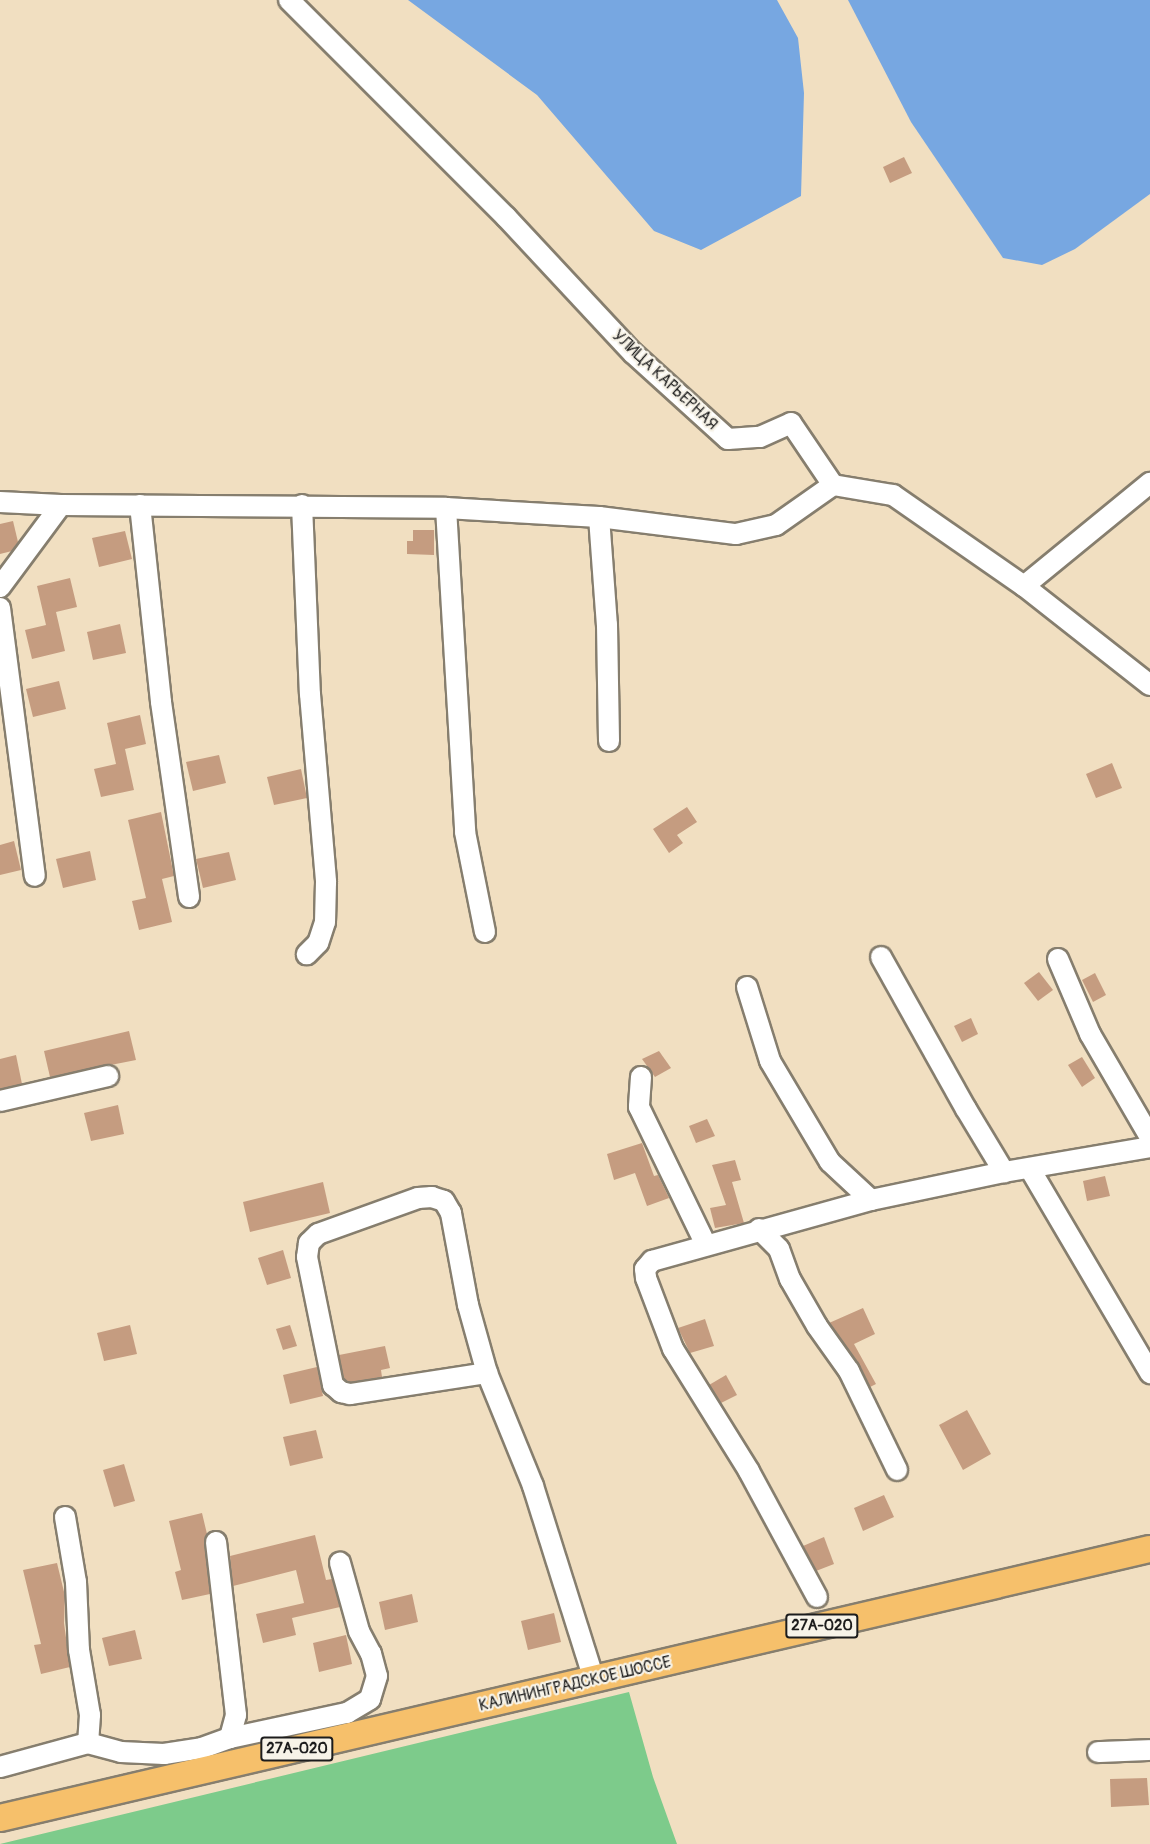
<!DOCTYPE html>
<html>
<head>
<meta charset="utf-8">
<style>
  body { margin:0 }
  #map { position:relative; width:1150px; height:1844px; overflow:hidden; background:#f1dfc1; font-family:Pangolin,sans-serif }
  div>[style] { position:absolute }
  .green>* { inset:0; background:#7dcb8b }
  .water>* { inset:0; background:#77a7e1 }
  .building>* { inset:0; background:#c59c80 }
  .roads { filter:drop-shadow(2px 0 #867e6e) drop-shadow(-2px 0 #867e6e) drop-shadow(0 2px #867e6e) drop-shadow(0 -2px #867e6e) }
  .minor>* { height:20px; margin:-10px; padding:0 10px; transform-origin:10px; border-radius:10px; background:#fff }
  .major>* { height:26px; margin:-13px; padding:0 13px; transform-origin:13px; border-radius:13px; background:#f6c06b }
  span { translate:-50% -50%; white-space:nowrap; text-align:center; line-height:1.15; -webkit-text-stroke:4.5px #f7f3e8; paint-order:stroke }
  .shield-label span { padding:2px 4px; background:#f7f3e8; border:2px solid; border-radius:4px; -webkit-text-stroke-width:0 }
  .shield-label { font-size:15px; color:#1c1c1c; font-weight:700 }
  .street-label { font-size:16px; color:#1c1c1c }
</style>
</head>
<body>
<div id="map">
  <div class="green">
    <div style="clip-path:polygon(629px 1692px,653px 1777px,677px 1844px,0 1844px)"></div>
  </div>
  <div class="water">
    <div style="clip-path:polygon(408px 0,777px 0,798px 38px,804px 93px,801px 196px,701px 250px,654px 231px,537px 95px)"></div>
    <div style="clip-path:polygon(848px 0,1150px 0,1150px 194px,1075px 249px,1042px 265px,1003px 258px,911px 122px)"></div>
  </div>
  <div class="building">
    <div style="clip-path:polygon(904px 157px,912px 173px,890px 183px,883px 167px)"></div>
    <div style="clip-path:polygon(13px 521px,18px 542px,12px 551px,0 554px,0 524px)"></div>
    <div style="clip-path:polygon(413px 530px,434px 530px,434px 555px,407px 554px,407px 541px,413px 541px)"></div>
    <div style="clip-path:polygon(125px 531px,132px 559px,99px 567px,92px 538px)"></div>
    <div style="clip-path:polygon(70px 578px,77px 607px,56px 612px,65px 651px,32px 659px,25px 630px,46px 625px,37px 586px)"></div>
    <div style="clip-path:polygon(120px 624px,126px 653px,93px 660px,87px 632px)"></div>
    <div style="clip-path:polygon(59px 681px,66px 709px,33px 717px,26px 689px)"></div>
    <div style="clip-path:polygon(140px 715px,146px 744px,125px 749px,134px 790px,101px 797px,94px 769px,116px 764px,107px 723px)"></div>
    <div style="clip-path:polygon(219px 755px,226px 783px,193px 791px,186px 762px)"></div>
    <div style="clip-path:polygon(1112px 763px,1122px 788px,1096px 798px,1086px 774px)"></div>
    <div style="clip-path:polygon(301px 769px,307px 798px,274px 805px,267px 777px)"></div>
    <div style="clip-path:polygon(687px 807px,697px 822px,677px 835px,683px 843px,669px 853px,653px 829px)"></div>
    <div style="clip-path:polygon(161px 812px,174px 876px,162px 879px,172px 922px,139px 930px,132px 901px,146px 898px,128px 820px)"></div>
    <div style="clip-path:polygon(14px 841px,21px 870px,0 875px,0 845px)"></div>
    <div style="clip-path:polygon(90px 851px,96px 880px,63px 888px,56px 859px)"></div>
    <div style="clip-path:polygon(229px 852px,236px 880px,203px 888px,196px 859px)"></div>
    <div style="clip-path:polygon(1039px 972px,1053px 990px,1038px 1001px,1024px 983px)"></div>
    <div style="clip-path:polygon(1095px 973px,1106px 995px,1093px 1002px,1082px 980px)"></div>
    <div style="clip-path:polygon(971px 1018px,978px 1034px,962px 1042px,954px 1026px)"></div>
    <div style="clip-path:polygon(129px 1031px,136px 1060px,50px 1077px,44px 1051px)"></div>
    <div style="clip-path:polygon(659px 1051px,671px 1068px,655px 1077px,642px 1059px)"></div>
    <div style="clip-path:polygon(16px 1055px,22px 1084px,0 1089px,0 1059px)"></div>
    <div style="clip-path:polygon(1082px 1057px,1095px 1078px,1082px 1087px,1068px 1065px)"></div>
    <div style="clip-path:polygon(118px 1105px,124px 1134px,91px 1141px,84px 1113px)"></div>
    <div style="clip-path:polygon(707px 1119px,715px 1136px,696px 1143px,689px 1126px)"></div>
    <div style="clip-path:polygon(642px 1143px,654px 1176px,658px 1175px,669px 1198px,647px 1206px,635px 1173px,614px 1180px,607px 1154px)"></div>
    <div style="clip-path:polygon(735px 1160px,741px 1180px,732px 1182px,744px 1223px,715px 1228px,710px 1208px,726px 1205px,712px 1165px)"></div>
    <div style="clip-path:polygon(1105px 1176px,1110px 1196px,1087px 1201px,1083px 1181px)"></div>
    <div style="clip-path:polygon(323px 1182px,330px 1213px,250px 1232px,243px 1202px)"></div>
    <div style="clip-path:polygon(283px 1250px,291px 1278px,267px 1285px,258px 1258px)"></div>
    <div style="clip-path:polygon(863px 1308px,875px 1334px,854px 1344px,876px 1384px,870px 1387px,859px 1364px,829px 1323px)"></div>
    <div style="clip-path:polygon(705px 1319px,714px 1346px,690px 1353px,678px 1328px)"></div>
    <div style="clip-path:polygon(130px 1325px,137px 1354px,104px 1361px,97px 1333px)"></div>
    <div style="clip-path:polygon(290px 1325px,297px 1346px,283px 1350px,276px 1329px)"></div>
    <div style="clip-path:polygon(385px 1346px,390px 1368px,381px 1370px,382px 1377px,350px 1382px,344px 1379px,339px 1355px)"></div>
    <div style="clip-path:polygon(317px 1367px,323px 1396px,290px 1404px,283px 1375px)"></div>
    <div style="clip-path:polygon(726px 1375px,737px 1395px,721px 1403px,709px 1385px)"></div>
    <div style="clip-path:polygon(967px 1410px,991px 1454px,963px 1470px,939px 1425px)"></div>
    <div style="clip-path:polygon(316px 1430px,323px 1458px,290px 1466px,283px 1437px)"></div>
    <div style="clip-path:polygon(124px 1464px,135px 1501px,114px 1507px,103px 1470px)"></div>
    <div style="clip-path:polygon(884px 1495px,894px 1517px,863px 1531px,854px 1508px)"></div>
    <div style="clip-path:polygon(202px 1513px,207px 1534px,204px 1543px,210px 1594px,182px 1600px,175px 1572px,181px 1570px,169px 1521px)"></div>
    <div style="clip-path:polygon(315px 1535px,326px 1580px,332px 1579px,340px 1607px,292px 1618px,296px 1635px,263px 1643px,256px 1614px,304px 1603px,296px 1570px,233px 1586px,230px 1556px)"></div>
    <div style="clip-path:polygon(824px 1537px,834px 1564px,816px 1571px,803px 1546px)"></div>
    <div style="clip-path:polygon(57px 1563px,65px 1596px,64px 1623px,70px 1667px,41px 1674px,34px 1645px,41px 1644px,23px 1570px)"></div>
    <div style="clip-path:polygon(412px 1594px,418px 1622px,385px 1630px,379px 1602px)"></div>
    <div style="clip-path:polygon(554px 1613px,561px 1642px,528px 1650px,521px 1621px)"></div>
    <div style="clip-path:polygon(135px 1630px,142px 1659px,109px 1666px,102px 1638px)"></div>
    <div style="clip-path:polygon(346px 1635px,352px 1664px,319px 1672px,313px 1643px)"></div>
    <div style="clip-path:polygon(1147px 1778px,1149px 1805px,1111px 1807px,1110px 1779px)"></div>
  </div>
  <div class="roads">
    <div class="minor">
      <div style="left:289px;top:0;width:307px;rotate:45deg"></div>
      <div style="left:506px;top:217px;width:186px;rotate:47deg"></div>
      <div style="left:633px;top:353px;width:128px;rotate:42.2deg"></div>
      <div style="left:728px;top:439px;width:32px;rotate:-4deg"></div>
      <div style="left:760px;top:437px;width:34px;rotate:-24deg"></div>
      <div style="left:791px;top:423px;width:75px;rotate:55.9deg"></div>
      <div style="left:833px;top:485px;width:61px;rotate:9.5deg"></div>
      <div style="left:893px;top:495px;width:160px;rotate:34.8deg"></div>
      <div style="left:1024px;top:586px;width:160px;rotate:38.2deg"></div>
      <div style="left:0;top:502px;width:61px;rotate:2.8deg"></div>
      <div style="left:61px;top:505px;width:385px;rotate:0.4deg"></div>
      <div style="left:446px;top:508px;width:153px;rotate:3.4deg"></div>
      <div style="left:599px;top:517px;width:138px;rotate:7.1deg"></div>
      <div style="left:736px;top:534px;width:41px;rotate:-12.7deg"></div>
      <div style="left:776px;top:525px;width:70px;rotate:-35.1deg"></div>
      <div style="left:140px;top:505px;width:198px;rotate:83.9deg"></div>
      <div style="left:161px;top:702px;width:197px;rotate:81.8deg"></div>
      <div style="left:302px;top:505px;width:189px;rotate:87.6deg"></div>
      <div style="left:310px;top:694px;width:189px;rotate:85.1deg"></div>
      <div style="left:326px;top:882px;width:40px;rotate:91.4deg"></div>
      <div style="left:325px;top:922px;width:22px;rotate:108deg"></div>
      <div style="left:318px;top:943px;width:16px;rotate:135deg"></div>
      <div style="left:446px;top:508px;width:325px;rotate:86.6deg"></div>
      <div style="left:465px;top:832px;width:102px;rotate:78.7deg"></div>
      <div style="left:599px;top:517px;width:108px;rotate:85.8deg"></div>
      <div style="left:607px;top:625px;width:116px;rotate:89deg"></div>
      <div style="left:1024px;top:586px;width:163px;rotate:-39.3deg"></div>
      <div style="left:0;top:587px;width:102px;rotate:-53.4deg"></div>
      <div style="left:0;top:608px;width:270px;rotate:82.6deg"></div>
      <div style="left:881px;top:957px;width:174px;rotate:60.8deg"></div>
      <div style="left:966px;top:1109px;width:74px;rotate:58.9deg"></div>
      <div style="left:1058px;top:959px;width:82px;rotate:66.9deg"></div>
      <div style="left:1090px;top:1034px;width:119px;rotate:59.8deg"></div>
      <div style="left:747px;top:987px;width:77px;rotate:72.7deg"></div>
      <div style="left:770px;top:1061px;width:117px;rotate:59.3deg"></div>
      <div style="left:830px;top:1162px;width:56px;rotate:42.8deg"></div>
      <div style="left:641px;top:1077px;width:30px;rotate:94deg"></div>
      <div style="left:639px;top:1107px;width:153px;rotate:64.1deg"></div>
      <div style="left:0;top:1101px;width:111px;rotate:-13deg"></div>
      <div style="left:1030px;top:1169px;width:237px;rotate:59.5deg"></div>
      <div style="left:759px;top:1229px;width:28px;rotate:45deg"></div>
      <div style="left:779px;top:1249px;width:32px;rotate:70deg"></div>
      <div style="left:790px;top:1279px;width:54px;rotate:60.1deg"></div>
      <div style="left:817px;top:1326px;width:55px;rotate:54.6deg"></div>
      <div style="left:849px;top:1371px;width:110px;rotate:64.1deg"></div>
      <div style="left:487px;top:1373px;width:71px;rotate:-105.6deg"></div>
      <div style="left:468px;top:1305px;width:94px;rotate:-100.5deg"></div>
      <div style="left:451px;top:1213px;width:14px;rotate:-120deg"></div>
      <div style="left:444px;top:1201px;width:13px;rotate:-162deg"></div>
      <div style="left:432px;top:1197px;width:14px;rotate:176deg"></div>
      <div style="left:418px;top:1198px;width:106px;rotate:160.2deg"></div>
      <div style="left:318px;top:1234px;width:13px;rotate:135deg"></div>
      <div style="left:309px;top:1243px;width:14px;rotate:98deg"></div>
      <div style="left:307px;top:1257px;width:131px;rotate:78.5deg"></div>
      <div style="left:333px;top:1385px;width:11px;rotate:41deg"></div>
      <div style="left:341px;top:1392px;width:9px;rotate:13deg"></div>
      <div style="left:350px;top:1394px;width:139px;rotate:-8.7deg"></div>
      <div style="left:487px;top:1373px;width:122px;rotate:67.8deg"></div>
      <div style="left:533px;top:1486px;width:202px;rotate:72.5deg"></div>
      <div style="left:65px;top:1517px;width:66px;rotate:80.4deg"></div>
      <div style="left:76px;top:1582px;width:68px;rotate:87.5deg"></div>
      <div style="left:79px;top:1650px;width:66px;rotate:80.4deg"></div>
      <div style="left:90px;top:1715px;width:28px;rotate:94deg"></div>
      <div style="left:216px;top:1542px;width:174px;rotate:83.4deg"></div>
      <div style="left:236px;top:1715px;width:24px;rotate:105deg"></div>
      <div style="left:817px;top:1597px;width:143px;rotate:-118.4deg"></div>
      <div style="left:749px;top:1471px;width:144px;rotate:-121.9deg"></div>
      <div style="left:673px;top:1349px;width:76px;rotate:-110.8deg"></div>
      <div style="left:646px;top:1278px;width:9px;rotate:-96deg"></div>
      <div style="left:645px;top:1269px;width:11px;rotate:-49deg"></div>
      <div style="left:652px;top:1261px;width:227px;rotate:-15.6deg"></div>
      <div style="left:871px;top:1200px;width:136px;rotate:-11.9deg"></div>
      <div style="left:1004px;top:1172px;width:148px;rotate:-9.7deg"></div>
      <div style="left:1098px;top:1752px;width:52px;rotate:-2.2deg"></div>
      <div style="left:0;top:1767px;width:91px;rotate:-15.3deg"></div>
      <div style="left:88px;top:1743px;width:34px;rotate:15deg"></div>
      <div style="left:121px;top:1752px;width:43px;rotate:2.7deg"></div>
      <div style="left:164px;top:1754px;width:38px;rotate:-9deg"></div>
      <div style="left:202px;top:1748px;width:30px;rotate:-20deg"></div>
      <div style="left:230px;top:1738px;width:120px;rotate:-12.1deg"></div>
      <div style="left:347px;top:1713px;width:27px;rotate:-31deg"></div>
      <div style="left:370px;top:1699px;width:24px;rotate:-73deg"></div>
      <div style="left:377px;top:1676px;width:23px;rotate:-105deg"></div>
      <div style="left:371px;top:1654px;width:26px;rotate:-118deg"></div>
      <div style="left:359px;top:1631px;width:71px;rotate:-105.6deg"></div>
    </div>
    <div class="major">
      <div style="left:0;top:1818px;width:1181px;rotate:-13.17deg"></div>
    </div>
  </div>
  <div class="shield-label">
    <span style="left:822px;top:1626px">27А-020</span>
    <span style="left:297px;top:1749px">27А-020</span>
  </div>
  <div class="street-label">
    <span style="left:665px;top:380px;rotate:43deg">УЛИЦА КАРЬЕРНАЯ</span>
    <span style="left:575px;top:1684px;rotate:-13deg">КАЛИНИНГРАДСКОЕ ШОССЕ</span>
  </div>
</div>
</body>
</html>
